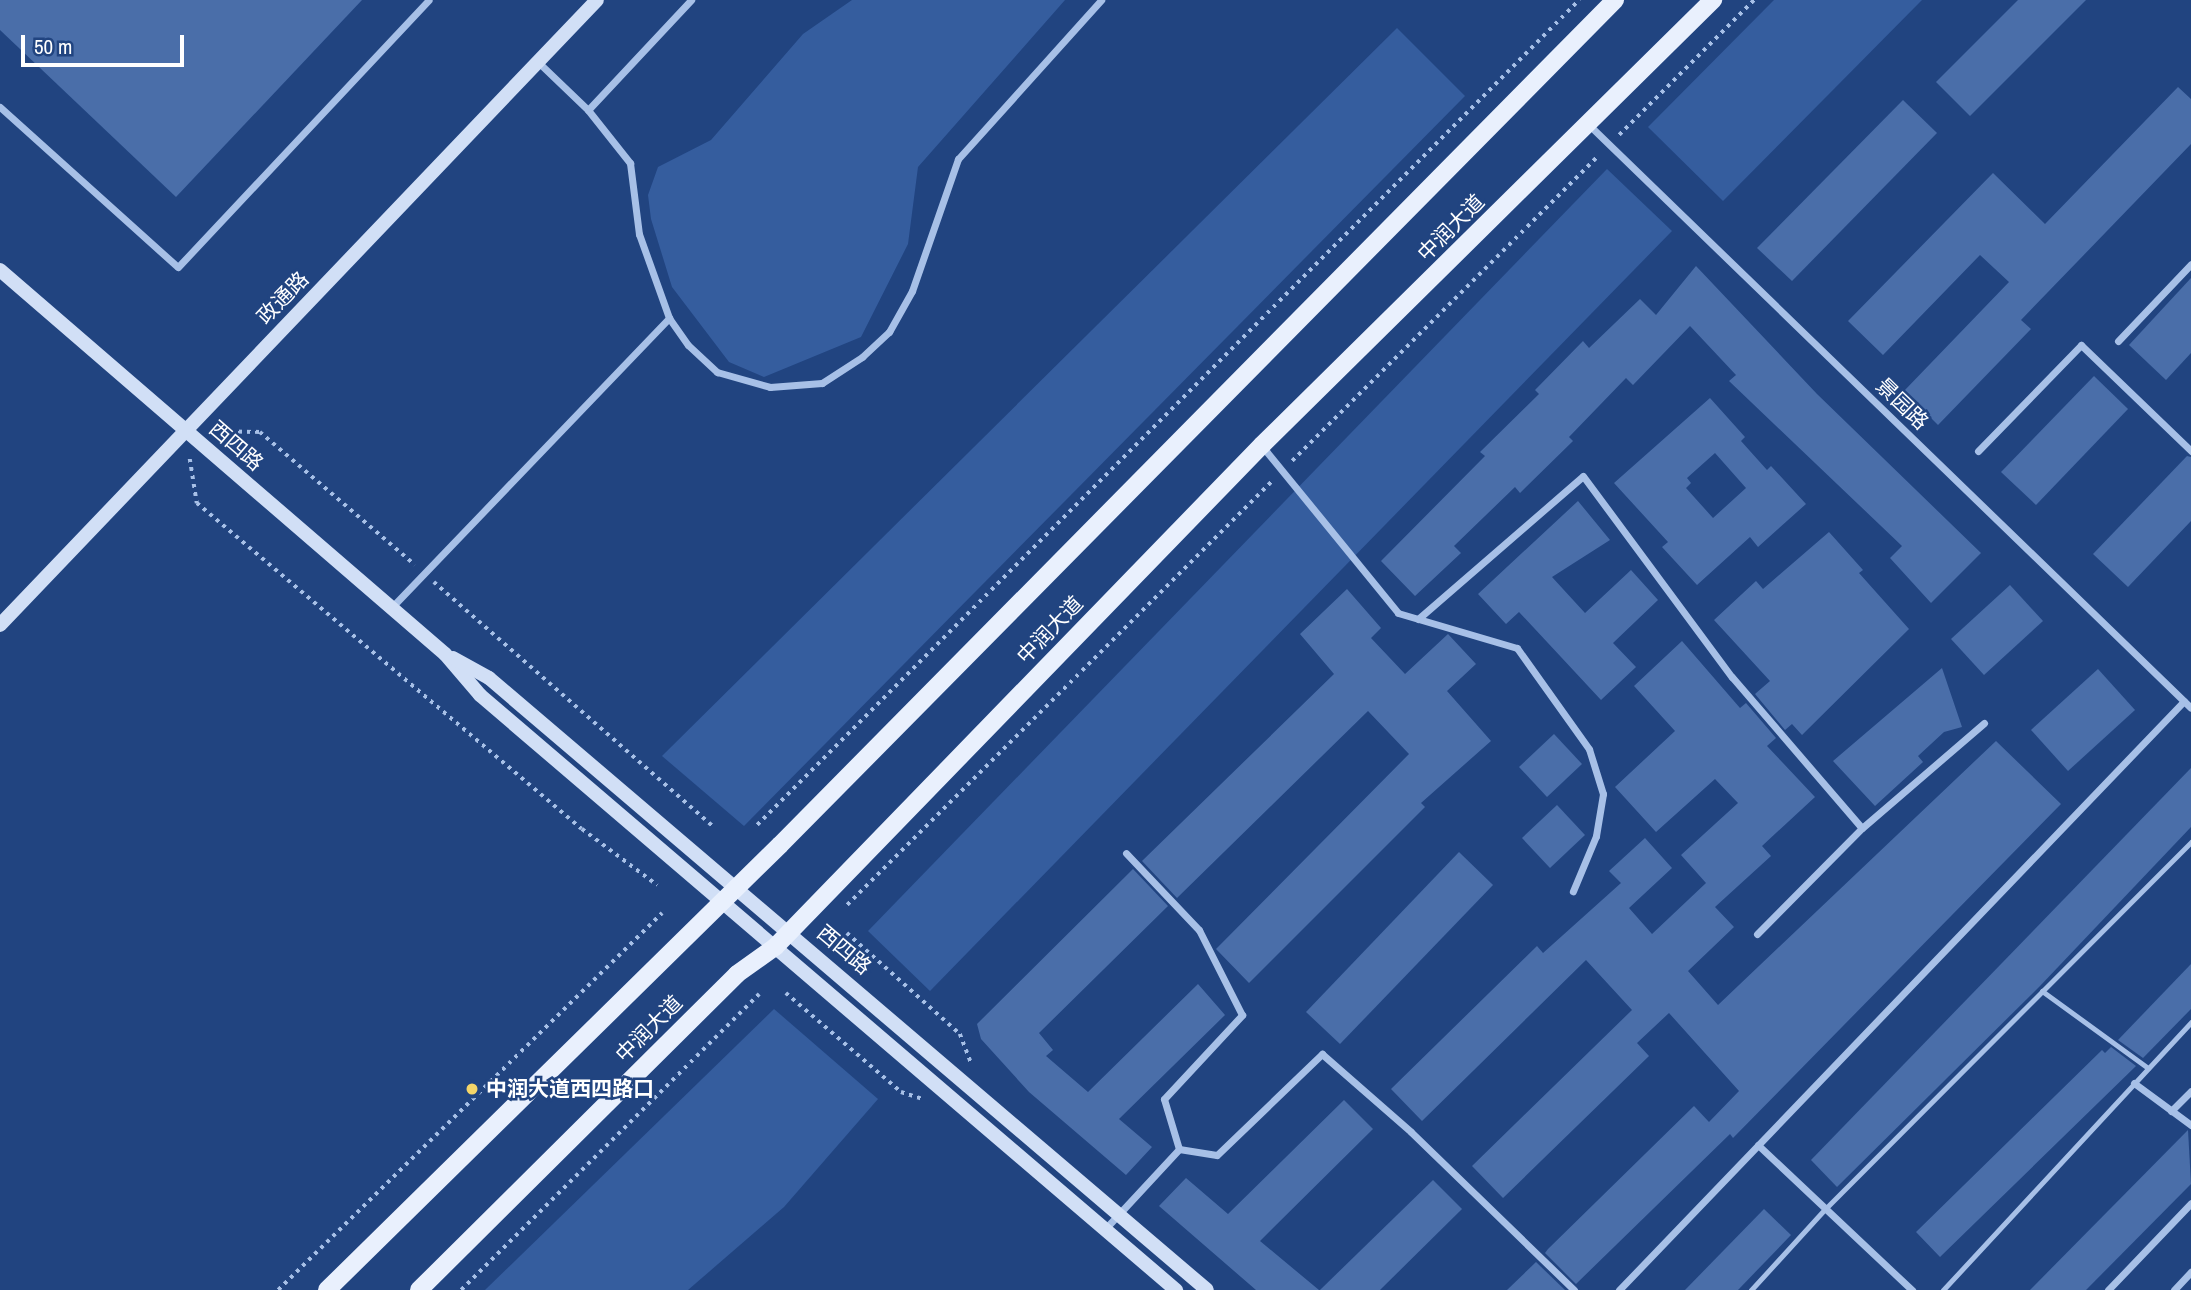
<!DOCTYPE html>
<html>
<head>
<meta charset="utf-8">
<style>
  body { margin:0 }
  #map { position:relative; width:2191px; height:1290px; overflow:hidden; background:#214480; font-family:"Archivo Narrow","Noto Sans SC",sans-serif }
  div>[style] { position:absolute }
  .green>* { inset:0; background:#355d9e }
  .building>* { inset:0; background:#4a6ea9 }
  .path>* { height:3.5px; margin-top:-1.75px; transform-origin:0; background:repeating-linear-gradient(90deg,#a7c0e7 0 3.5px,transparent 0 8.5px) }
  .lane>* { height:5px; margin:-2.5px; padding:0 2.5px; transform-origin:2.5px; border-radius:2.5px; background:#a7c0e7 }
  .street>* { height:7px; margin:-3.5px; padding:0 3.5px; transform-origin:3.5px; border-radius:3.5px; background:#a7c0e7 }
  .secondary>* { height:14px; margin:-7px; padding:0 7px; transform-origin:7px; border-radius:7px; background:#d1dff6 }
  .primary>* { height:18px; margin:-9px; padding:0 9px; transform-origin:9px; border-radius:9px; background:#e9f0fd }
  .dots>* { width:19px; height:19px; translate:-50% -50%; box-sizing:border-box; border:4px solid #214480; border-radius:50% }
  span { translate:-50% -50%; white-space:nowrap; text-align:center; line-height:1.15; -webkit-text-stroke:5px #214480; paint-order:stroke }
  .street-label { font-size:21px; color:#fff }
  .poi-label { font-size:21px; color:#fff; font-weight:700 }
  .left { translate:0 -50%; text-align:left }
  .scale { position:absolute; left:21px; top:35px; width:163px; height:32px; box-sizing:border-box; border:4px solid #fff; border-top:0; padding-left:9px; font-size:21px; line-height:24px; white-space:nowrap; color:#fff; -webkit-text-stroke:5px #214480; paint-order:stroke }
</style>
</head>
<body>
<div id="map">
  <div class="green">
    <div style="clip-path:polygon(852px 0,1065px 0,918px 167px,908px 244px,861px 337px,764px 377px,729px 362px,672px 287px,651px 219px,648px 195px,658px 167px,711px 140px,803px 34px)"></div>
    <div style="clip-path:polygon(1774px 0,1922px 0,1723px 201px,1648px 127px)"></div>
    <div style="clip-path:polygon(1397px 28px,1465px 96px,744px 826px,662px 756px)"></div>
    <div style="clip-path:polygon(1607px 169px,1672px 231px,930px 991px,868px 931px)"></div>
    <div style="clip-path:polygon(774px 1009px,878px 1099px,784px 1207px,688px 1290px,485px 1290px)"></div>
  </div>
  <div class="building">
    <div style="clip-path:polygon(0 0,362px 0,176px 197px,0 30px)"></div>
    <div style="clip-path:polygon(2018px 0,2086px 0,1970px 116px,1936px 82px)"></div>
    <div style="clip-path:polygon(2178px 87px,2191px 99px,2191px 144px,2021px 320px,2031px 329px,1938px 425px,1904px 391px,2009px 282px,1980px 255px,1883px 355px,1848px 321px,1993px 173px,2045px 224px)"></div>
    <div style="clip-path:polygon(1903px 100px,1937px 133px,1792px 281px,1757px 248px)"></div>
    <div style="clip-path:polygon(1696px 266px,1817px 394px,1981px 553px,1931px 603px,1890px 558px,1902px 546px,1729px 381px,1736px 375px,1690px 326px,1633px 385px,1626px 378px,1569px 437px,1573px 441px,1520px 493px,1515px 487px,1454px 546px,1461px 553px,1415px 596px,1381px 561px,1485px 456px,1480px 452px,1539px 394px,1535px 390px,1583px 341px,1589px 348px,1640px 299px,1656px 315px)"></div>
    <div style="clip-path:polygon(2191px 278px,2191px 353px,2166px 380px,2129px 345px)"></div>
    <div style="clip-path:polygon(2094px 376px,2128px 409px,2036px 505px,2001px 472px)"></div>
    <div style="clip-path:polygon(evenodd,1710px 398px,1745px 437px,1741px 441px,1767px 470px,1771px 466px,1806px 504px,1758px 547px,1750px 537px,1697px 585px,1662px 547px,1668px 542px,1614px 483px,1710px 398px,1715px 453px,1746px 488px,1713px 518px,1686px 488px,1691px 483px,1687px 478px,1715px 453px)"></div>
    <div style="clip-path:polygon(2187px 456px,2191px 457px,2191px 521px,2128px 587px,2093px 554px)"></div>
    <div style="clip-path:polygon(1578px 501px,1610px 540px,1552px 577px,1585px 613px,1631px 570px,1658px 600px,1613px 643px,1636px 667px,1601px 700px,1519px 612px,1506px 624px,1478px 594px)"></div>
    <div style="clip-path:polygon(1829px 532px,1863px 570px,1859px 573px,1909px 629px,1802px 735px,1792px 724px,1785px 730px,1755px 694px,1770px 681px,1714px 620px,1756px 581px,1763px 589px)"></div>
    <div style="clip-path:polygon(2010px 585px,2043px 621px,1984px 675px,1951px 639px)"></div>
    <div style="clip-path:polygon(1347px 589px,1381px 628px,1371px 638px,1405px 674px,1448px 634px,1476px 664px,1447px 691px,1491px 741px,1421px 803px,1425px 807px,1249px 983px,1216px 949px,1409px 754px,1368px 711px,1177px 898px,1142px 861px,1334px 674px,1300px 634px)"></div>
    <div style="clip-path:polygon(1682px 641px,1740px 708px,1746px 703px,1776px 738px,1767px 746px,1815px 797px,1762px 846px,1771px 856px,1715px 907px,1734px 927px,1688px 971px,1718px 1005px,1996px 741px,2061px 804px,1733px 1138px,1730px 1134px,1576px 1284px,1545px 1253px,1548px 1249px,1694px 1106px,1709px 1122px,1739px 1091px,1669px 1013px,1637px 1043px,1649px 1056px,1503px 1198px,1472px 1166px,1632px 1010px,1586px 960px,1422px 1121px,1391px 1089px,1537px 946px,1543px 953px,1621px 883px,1609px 871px,1645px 838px,1672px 868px,1629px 908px,1652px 934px,1706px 883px,1681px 855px,1738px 803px,1715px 779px,1656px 832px,1615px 787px,1675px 731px,1634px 686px)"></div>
    <div style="clip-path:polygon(1942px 668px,1962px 727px,1944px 732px,1918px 756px,1923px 762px,1875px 806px,1833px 761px)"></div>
    <div style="clip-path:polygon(2098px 669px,2135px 710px,2068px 771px,2031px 730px)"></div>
    <div style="clip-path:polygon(1554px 734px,1582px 764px,1547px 797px,1519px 767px)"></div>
    <div style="clip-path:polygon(2191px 768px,2191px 827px,2040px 986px,1837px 1187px,1811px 1160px)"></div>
    <div style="clip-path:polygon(1557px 805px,1585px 835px,1550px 868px,1522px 838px)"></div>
    <div style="clip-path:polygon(1459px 852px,1493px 885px,1340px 1044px,1306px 1012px)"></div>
    <div style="clip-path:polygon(1133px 869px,1168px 906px,1039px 1033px,1053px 1050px,1046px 1056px,1088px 1092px,1198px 984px,1225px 1015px,1119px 1119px,1152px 1147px,1126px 1175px,1029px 1092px,981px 1039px,977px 1024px)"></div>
    <div style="clip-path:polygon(2191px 964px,2191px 1009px,2143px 1058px,2118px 1040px)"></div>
    <div style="clip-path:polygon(2111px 1047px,2136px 1066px,1940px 1257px,1916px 1232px,2102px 1050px,2105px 1053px)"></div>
    <div style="clip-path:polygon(1344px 1100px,1373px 1129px,1260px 1241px,1319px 1290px,1256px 1290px,1159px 1206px,1186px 1178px,1228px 1214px)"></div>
    <div style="clip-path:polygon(2188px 1130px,2191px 1184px,2086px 1290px,2030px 1290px)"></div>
    <div style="clip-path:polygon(1433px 1180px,1462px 1209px,1380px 1290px,1320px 1290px)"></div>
    <div style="clip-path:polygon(1764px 1209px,1791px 1235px,1738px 1290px,1685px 1290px)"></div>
    <div style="clip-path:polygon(1536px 1262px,1565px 1290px,1507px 1290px)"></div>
  </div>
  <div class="path">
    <div style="left:1619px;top:135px;width:191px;rotate:-45deg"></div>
    <div style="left:213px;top:431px;width:47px;rotate:1.2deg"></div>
    <div style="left:260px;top:432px;width:204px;rotate:40.6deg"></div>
    <div style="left:190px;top:459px;width:45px;rotate:81deg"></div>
    <div style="left:197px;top:503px;width:504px;rotate:40.26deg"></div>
    <div style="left:582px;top:829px;width:94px;rotate:36.7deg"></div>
    <div style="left:1292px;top:461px;width:433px;rotate:-44.9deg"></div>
    <div style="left:434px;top:582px;width:372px;rotate:41.2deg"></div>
    <div style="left:757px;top:825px;width:1165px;rotate:-45.1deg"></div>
    <div style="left:847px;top:905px;width:600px;rotate:-44.93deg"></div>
    <div style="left:847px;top:933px;width:152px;rotate:41.8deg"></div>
    <div style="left:960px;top:1034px;width:33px;rotate:69deg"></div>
    <div style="left:786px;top:993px;width:152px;rotate:40.7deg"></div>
    <div style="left:901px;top:1092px;width:25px;rotate:18deg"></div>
    <div style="left:278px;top:1290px;width:538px;rotate:-44.47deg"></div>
    <div style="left:461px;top:1290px;width:420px;rotate:-44.8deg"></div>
  </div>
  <div class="lane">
    <div style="left:2042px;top:991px;width:131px;rotate:36deg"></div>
    <div style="left:1751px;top:1290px;width:111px;rotate:-47.6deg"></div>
    <div style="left:1826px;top:1208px;width:517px;rotate:-45.08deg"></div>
    <div style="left:1943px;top:1290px;width:365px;rotate:-47.2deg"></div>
  </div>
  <div class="street">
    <div style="left:538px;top:62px;width:69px;rotate:43.8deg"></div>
    <div style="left:588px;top:110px;width:151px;rotate:-46.9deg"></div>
    <div style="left:0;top:107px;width:239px;rotate:42deg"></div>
    <div style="left:178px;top:267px;width:366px;rotate:-46.8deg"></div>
    <div style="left:588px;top:110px;width:68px;rotate:51.6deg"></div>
    <div style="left:630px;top:163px;width:72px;rotate:82.8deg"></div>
    <div style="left:639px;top:234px;width:89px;rotate:70.3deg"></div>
    <div style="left:669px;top:318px;width:33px;rotate:55deg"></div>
    <div style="left:688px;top:345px;width:40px;rotate:43deg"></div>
    <div style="left:717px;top:372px;width:55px;rotate:15.8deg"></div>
    <div style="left:770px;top:387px;width:52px;rotate:-4.4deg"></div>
    <div style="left:822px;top:383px;width:48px;rotate:-33deg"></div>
    <div style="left:862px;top:357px;width:37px;rotate:-43deg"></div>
    <div style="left:889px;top:332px;width:47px;rotate:-60.7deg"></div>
    <div style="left:912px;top:291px;width:140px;rotate:-70.8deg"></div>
    <div style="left:958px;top:159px;width:214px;rotate:-48deg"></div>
    <div style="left:1588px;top:124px;width:839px;rotate:44.08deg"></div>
    <div style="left:2118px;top:341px;width:106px;rotate:-46.5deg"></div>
    <div style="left:1262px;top:446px;width:215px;rotate:50.8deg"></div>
    <div style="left:1398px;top:613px;width:124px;rotate:16.4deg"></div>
    <div style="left:1517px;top:648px;width:124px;rotate:54.5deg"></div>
    <div style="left:1589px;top:749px;width:47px;rotate:72.7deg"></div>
    <div style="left:1603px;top:794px;width:43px;rotate:99.5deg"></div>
    <div style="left:1596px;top:836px;width:60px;rotate:112.7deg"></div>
    <div style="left:1978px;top:451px;width:148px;rotate:-45.8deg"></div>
    <div style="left:2081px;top:345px;width:153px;rotate:43.9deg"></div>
    <div style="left:391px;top:608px;width:402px;rotate:-46.2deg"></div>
    <div style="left:1418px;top:619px;width:218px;rotate:-40.9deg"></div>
    <div style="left:1583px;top:476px;width:250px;rotate:53.5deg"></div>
    <div style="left:1732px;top:677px;width:199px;rotate:49.3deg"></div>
    <div style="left:1757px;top:934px;width:149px;rotate:-45.3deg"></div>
    <div style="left:1862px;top:828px;width:161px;rotate:-40.7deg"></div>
    <div style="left:2134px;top:1083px;width:71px;rotate:36.4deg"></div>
    <div style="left:2171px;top:1111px;width:28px;rotate:-45deg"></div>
    <div style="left:1758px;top:1145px;width:212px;rotate:43.3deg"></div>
    <div style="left:1179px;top:1149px;width:38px;rotate:9deg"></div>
    <div style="left:1217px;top:1155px;width:146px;rotate:-43.9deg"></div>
    <div style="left:1322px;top:1054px;width:118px;rotate:41.2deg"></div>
    <div style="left:1411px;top:1132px;width:227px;rotate:44.1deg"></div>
    <div style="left:1105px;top:1229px;width:109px;rotate:-47.2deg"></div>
    <div style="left:1179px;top:1149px;width:52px;rotate:-106.7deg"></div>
    <div style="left:1164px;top:1099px;width:115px;rotate:-47.1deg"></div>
    <div style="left:1242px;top:1015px;width:95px;rotate:-116.8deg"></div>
    <div style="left:1199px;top:930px;width:106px;rotate:-133.5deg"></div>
    <div style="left:1619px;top:1290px;width:816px;rotate:-46.19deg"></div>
    <div style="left:2108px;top:1290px;width:120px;rotate:-46.3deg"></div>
    <div style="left:2174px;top:1290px;width:25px;rotate:-47deg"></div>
  </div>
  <div class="secondary">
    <div style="left:0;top:270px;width:588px;rotate:40.79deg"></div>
    <div style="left:445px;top:654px;width:54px;rotate:49.5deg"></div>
    <div style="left:480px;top:695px;width:916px;rotate:40.53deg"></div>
    <div style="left:0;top:625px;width:864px;rotate:-46.31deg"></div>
    <div style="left:453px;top:658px;width:41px;rotate:29.1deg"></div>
    <div style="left:489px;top:678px;width:943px;rotate:40.44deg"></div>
  </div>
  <div class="primary">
    <div style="left:327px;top:1290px;width:635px;rotate:-44.49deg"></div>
    <div style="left:780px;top:845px;width:1188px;rotate:-45.34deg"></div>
    <div style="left:419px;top:1290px;width:448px;rotate:-44.8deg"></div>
    <div style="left:737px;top:974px;width:47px;rotate:-35.4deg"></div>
    <div style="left:775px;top:947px;width:699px;rotate:-45.87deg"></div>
    <div style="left:1262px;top:445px;width:634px;rotate:-44.62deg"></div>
  </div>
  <div class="dots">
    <div style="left:472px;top:1089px;background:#f4d569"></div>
  </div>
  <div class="street-label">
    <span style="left:1451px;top:228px;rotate:-45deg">中润大道</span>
    <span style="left:283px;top:298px;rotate:-46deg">政通路</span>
    <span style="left:1902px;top:404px;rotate:44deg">景园路</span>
    <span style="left:236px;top:446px;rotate:41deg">西四路</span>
    <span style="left:1050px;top:630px;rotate:-46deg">中润大道</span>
    <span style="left:844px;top:950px;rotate:40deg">西四路</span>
    <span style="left:649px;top:1029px;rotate:-45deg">中润大道</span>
  </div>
  <div class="poi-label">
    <span class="left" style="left:486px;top:1089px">中润大道西四路口</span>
  </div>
  <div class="scale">50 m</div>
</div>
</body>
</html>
